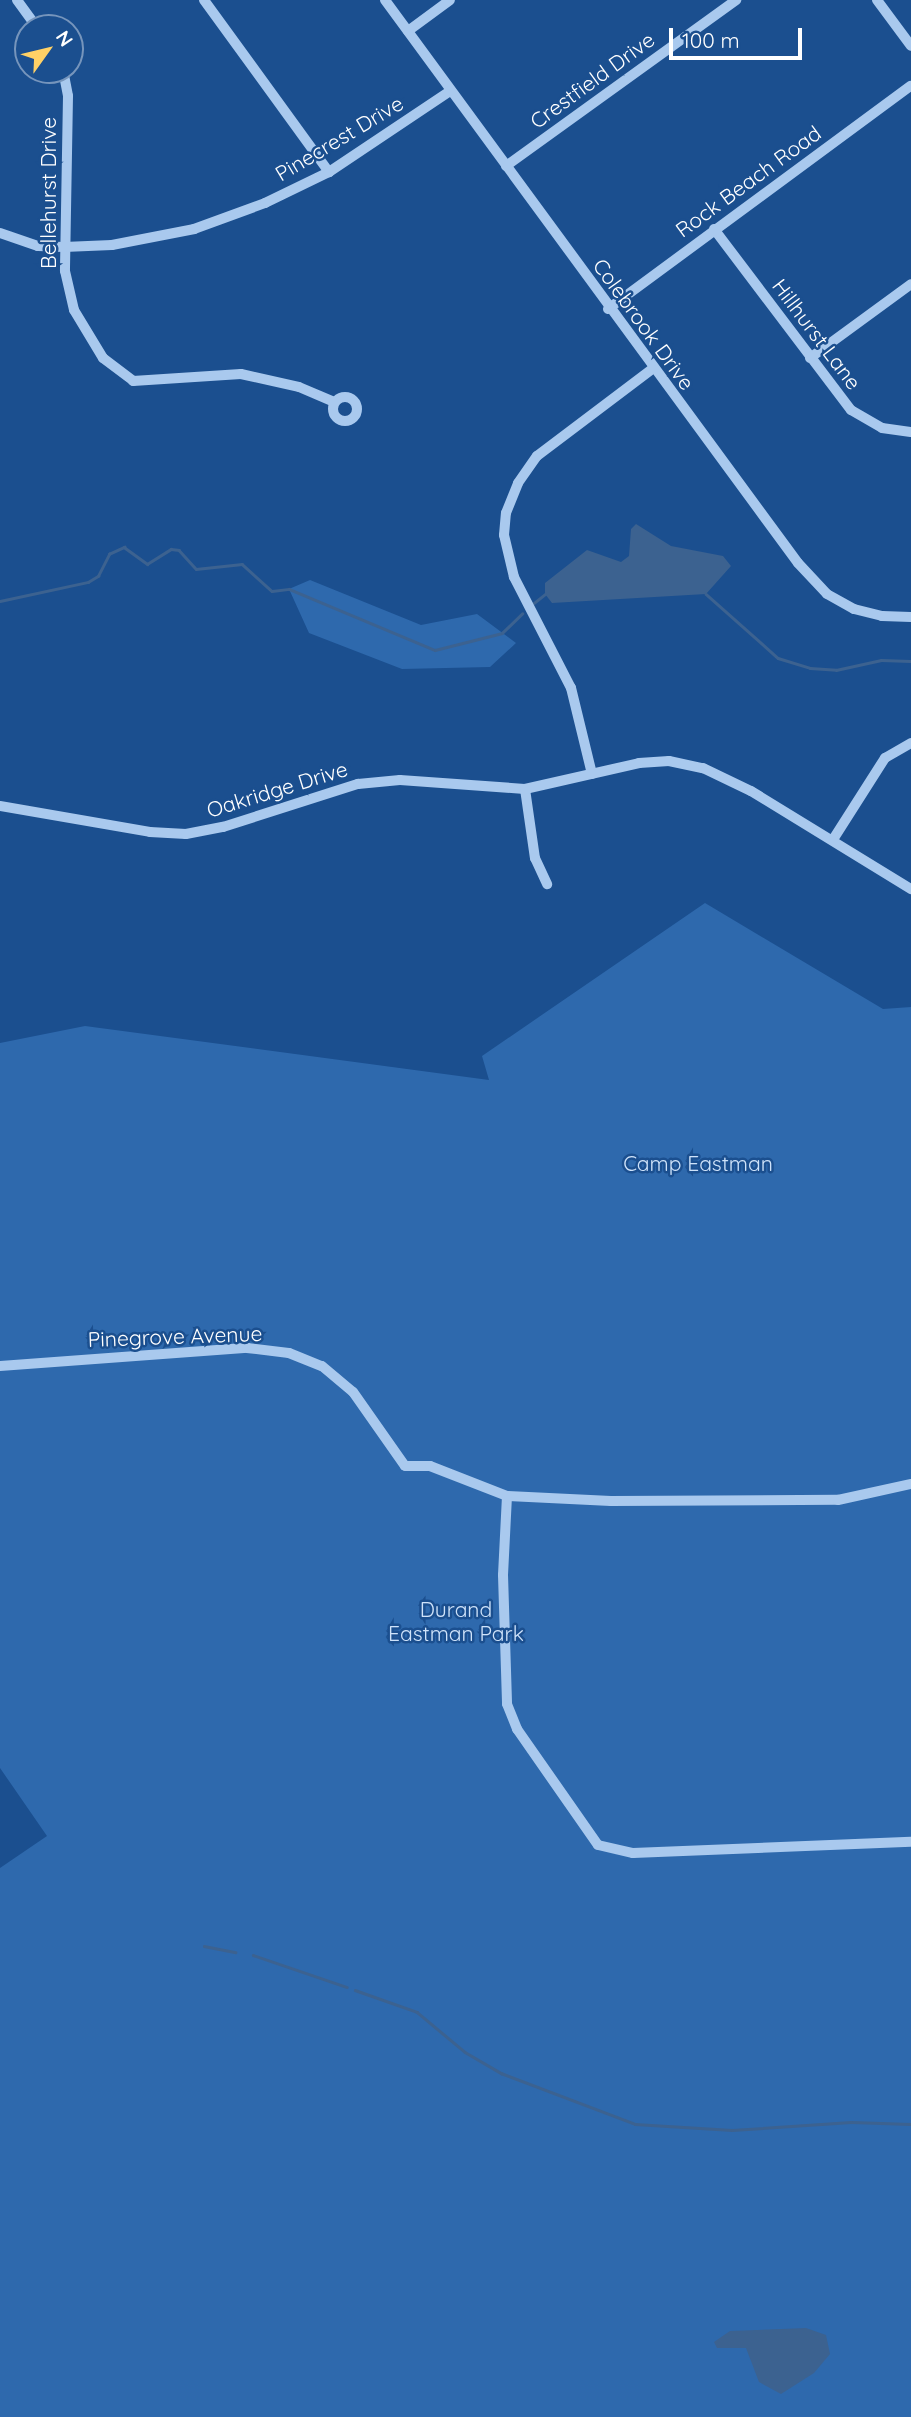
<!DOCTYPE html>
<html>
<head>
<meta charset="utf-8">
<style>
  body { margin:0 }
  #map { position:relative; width:911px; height:2417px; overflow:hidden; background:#1b4f8f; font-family:Quicksand,sans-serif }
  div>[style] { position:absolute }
  .green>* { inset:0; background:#2e69ad }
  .water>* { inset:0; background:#3c6290 }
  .stream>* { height:2.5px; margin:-1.25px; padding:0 1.25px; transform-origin:1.25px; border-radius:1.25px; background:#3c6290 }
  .minor>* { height:10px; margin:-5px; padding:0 5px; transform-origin:5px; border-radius:5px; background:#a9c9ee }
  .minor>.ring { margin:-5px; padding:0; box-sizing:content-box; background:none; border:10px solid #a9c9ee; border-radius:50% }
  span { translate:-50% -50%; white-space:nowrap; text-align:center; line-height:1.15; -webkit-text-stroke:5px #1b4f8f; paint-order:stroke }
  .street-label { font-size:21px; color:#fff }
  .park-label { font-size:21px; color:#cfe3fa }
  .north { position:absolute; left:14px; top:14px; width:70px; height:70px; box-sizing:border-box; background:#1b4f8f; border:2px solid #7695bc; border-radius:50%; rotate:56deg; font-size:19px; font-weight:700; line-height:28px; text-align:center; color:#fff }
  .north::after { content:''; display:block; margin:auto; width:24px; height:32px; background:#ffd166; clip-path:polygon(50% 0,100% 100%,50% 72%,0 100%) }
  .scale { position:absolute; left:669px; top:28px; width:133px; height:32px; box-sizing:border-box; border:4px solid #fff; border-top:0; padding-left:9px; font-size:21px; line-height:24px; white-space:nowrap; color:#fff; -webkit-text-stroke:5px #1b4f8f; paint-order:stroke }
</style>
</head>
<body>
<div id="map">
  <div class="green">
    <div style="clip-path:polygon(310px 580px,421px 625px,477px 614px,516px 643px,490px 667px,402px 669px,309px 633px,289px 589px)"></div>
    <div style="clip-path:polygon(705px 903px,883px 1009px,911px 1007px,911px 2417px,0 2417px,0 1868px,47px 1836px,0 1768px,0 1043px,85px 1026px,489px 1080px,482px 1056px)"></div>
  </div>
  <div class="water">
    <div style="clip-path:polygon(636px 524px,671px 546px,723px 556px,731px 566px,706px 594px,552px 603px,545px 594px,545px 583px,587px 550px,621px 562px,629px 556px,631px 529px)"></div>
    <div style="clip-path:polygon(806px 2328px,826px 2335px,830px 2354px,814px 2373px,781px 2394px,759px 2382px,746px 2348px,717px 2348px,714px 2342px,730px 2331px)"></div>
  </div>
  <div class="stream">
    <div style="left:706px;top:594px;width:96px;rotate:41.6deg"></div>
    <div style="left:778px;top:658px;width:34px;rotate:17deg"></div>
    <div style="left:810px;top:668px;width:26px;rotate:4deg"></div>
    <div style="left:836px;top:670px;width:46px;rotate:-12.5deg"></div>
    <div style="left:881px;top:660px;width:30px;rotate:2deg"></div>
    <div style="left:0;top:601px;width:90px;rotate:-12.2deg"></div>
    <div style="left:88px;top:582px;width:12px;rotate:-31deg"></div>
    <div style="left:98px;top:576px;width:25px;rotate:-63deg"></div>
    <div style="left:109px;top:554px;width:17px;rotate:-25deg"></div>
    <div style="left:124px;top:547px;width:29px;rotate:36deg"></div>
    <div style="left:147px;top:564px;width:28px;rotate:-32deg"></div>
    <div style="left:171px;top:549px;width:8px;rotate:7deg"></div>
    <div style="left:179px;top:550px;width:25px;rotate:48deg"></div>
    <div style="left:196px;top:569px;width:46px;rotate:-6.2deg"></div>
    <div style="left:242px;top:564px;width:40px;rotate:42deg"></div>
    <div style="left:272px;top:591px;width:17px;rotate:-7deg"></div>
    <div style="left:289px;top:589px;width:158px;rotate:22.7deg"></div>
    <div style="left:435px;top:650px;width:69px;rotate:-14.2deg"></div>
    <div style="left:502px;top:633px;width:28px;rotate:-44deg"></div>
    <div style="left:534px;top:603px;width:14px;rotate:-39deg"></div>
    <div style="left:204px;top:1946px;width:32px;rotate:11deg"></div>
    <div style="left:253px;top:1955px;width:99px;rotate:18.8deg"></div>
    <div style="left:355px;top:1990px;width:66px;rotate:19.5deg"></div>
    <div style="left:417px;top:2012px;width:62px;rotate:39.8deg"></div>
    <div style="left:465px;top:2052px;width:42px;rotate:30.3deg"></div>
    <div style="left:501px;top:2073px;width:143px;rotate:20.8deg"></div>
    <div style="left:635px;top:2124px;width:97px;rotate:3.5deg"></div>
    <div style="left:732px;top:2130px;width:119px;rotate:-3.8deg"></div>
    <div style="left:851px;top:2122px;width:60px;rotate:1.9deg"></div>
  </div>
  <div class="minor">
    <div style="left:17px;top:0;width:34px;rotate:54deg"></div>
    <div style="left:204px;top:0;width:213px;rotate:54deg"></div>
    <div style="left:385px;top:0;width:698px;rotate:53.74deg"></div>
    <div style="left:798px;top:563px;width:42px;rotate:46.9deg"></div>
    <div style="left:827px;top:594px;width:31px;rotate:29deg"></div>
    <div style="left:854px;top:609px;width:29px;rotate:14deg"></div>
    <div style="left:882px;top:616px;width:29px;rotate:2deg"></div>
    <div style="left:877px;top:0;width:57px;rotate:53.5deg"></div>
    <div style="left:408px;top:31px;width:52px;rotate:-36.4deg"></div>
    <div style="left:63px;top:70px;width:26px;rotate:79deg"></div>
    <div style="left:68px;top:96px;width:175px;rotate:91deg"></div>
    <div style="left:65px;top:271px;width:40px;rotate:77deg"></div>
    <div style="left:74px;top:310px;width:56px;rotate:58.9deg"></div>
    <div style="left:103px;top:358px;width:38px;rotate:37deg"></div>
    <div style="left:133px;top:381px;width:108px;rotate:-3.7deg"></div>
    <div style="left:241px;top:374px;width:59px;rotate:12.6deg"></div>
    <div style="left:299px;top:387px;width:38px;rotate:23deg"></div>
    <div style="left:506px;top:166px;width:284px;rotate:-35.8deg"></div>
    <div style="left:714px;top:229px;width:227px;rotate:52.9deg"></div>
    <div style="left:851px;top:410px;width:36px;rotate:30deg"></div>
    <div style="left:882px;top:428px;width:29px;rotate:8deg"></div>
    <div style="left:0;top:233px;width:40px;rotate:18.9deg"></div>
    <div style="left:38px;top:246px;width:26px;rotate:2deg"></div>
    <div style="left:64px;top:247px;width:48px;rotate:-2.4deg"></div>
    <div style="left:112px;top:245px;width:84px;rotate:-11deg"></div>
    <div style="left:194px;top:229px;width:76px;rotate:-20.1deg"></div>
    <div style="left:265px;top:203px;width:71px;rotate:-25.8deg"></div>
    <div style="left:329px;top:172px;width:146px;rotate:-33.8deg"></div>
    <div style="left:608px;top:309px;width:376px;rotate:-36.4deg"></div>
    <div style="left:810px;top:358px;width:125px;rotate:-36.2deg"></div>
    <div class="ring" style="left:333px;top:397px;width:14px;height:14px"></div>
    <div style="left:592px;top:774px;width:89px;rotate:-103.7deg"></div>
    <div style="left:571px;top:688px;width:125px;rotate:-117.2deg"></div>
    <div style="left:514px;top:577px;width:43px;rotate:-103.4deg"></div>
    <div style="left:504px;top:535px;width:22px;rotate:-85deg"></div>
    <div style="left:506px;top:513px;width:32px;rotate:-68deg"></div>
    <div style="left:518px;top:483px;width:33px;rotate:-55deg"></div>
    <div style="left:537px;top:456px;width:144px;rotate:-37.1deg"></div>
    <div style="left:525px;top:789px;width:70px;rotate:81.8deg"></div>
    <div style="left:535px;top:858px;width:29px;rotate:65deg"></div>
    <div style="left:0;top:806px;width:152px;rotate:9.8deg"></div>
    <div style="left:150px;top:832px;width:36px;rotate:3deg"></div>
    <div style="left:186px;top:834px;width:38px;rotate:-11deg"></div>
    <div style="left:223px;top:827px;width:142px;rotate:-17.7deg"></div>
    <div style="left:358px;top:784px;width:42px;rotate:-5.4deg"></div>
    <div style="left:400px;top:780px;width:125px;rotate:4.1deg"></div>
    <div style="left:525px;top:789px;width:117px;rotate:-12.8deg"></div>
    <div style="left:639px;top:763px;width:30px;rotate:-4deg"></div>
    <div style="left:669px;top:761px;width:35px;rotate:12deg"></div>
    <div style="left:703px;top:768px;width:53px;rotate:25.6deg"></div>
    <div style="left:751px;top:791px;width:188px;rotate:31.5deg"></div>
    <div style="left:834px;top:838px;width:95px;rotate:-57.5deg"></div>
    <div style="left:885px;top:758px;width:30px;rotate:-30deg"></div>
    <div style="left:0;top:1366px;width:248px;rotate:-4.2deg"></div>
    <div style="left:247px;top:1348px;width:42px;rotate:6.8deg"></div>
    <div style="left:289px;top:1353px;width:35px;rotate:22deg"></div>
    <div style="left:322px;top:1366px;width:40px;rotate:40deg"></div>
    <div style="left:353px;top:1392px;width:90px;rotate:54.9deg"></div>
    <div style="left:405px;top:1466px;width:25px"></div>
    <div style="left:430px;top:1466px;width:83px;rotate:21.3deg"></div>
    <div style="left:507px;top:1496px;width:104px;rotate:2.8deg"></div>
    <div style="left:611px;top:1501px;width:227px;rotate:-0.3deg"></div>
    <div style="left:838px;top:1500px;width:75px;rotate:-12.4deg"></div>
    <div style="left:507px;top:1496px;width:79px;rotate:92.9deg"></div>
    <div style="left:503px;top:1575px;width:129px;rotate:88.2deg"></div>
    <div style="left:507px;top:1704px;width:27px;rotate:68deg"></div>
    <div style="left:517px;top:1729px;width:141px;rotate:55.1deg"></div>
    <div style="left:598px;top:1845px;width:36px;rotate:13deg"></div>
    <div style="left:633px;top:1853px;width:278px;rotate:-2.3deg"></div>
  </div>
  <div class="street-label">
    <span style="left:592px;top:80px;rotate:-36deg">Crestfield Drive</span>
    <span style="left:339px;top:138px;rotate:-31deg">Pinecrest Drive</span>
    <span style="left:748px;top:181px;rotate:-36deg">Rock Beach Road</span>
    <span style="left:48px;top:193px;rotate:-90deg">Bellehurst Drive</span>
    <span style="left:644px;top:324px;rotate:54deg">Colebrook Drive</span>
    <span style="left:817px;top:334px;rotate:53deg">Hillhurst Lane</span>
    <span style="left:277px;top:789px;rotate:-17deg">Oakridge Drive</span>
    <span style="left:175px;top:1336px;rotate:-2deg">Pinegrove Avenue</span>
  </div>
  <div class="park-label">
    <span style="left:698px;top:1163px">Camp Eastman</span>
    <span style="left:456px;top:1621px">Durand<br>Eastman Park</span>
  </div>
  <div class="north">N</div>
  <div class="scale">100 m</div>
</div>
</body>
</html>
